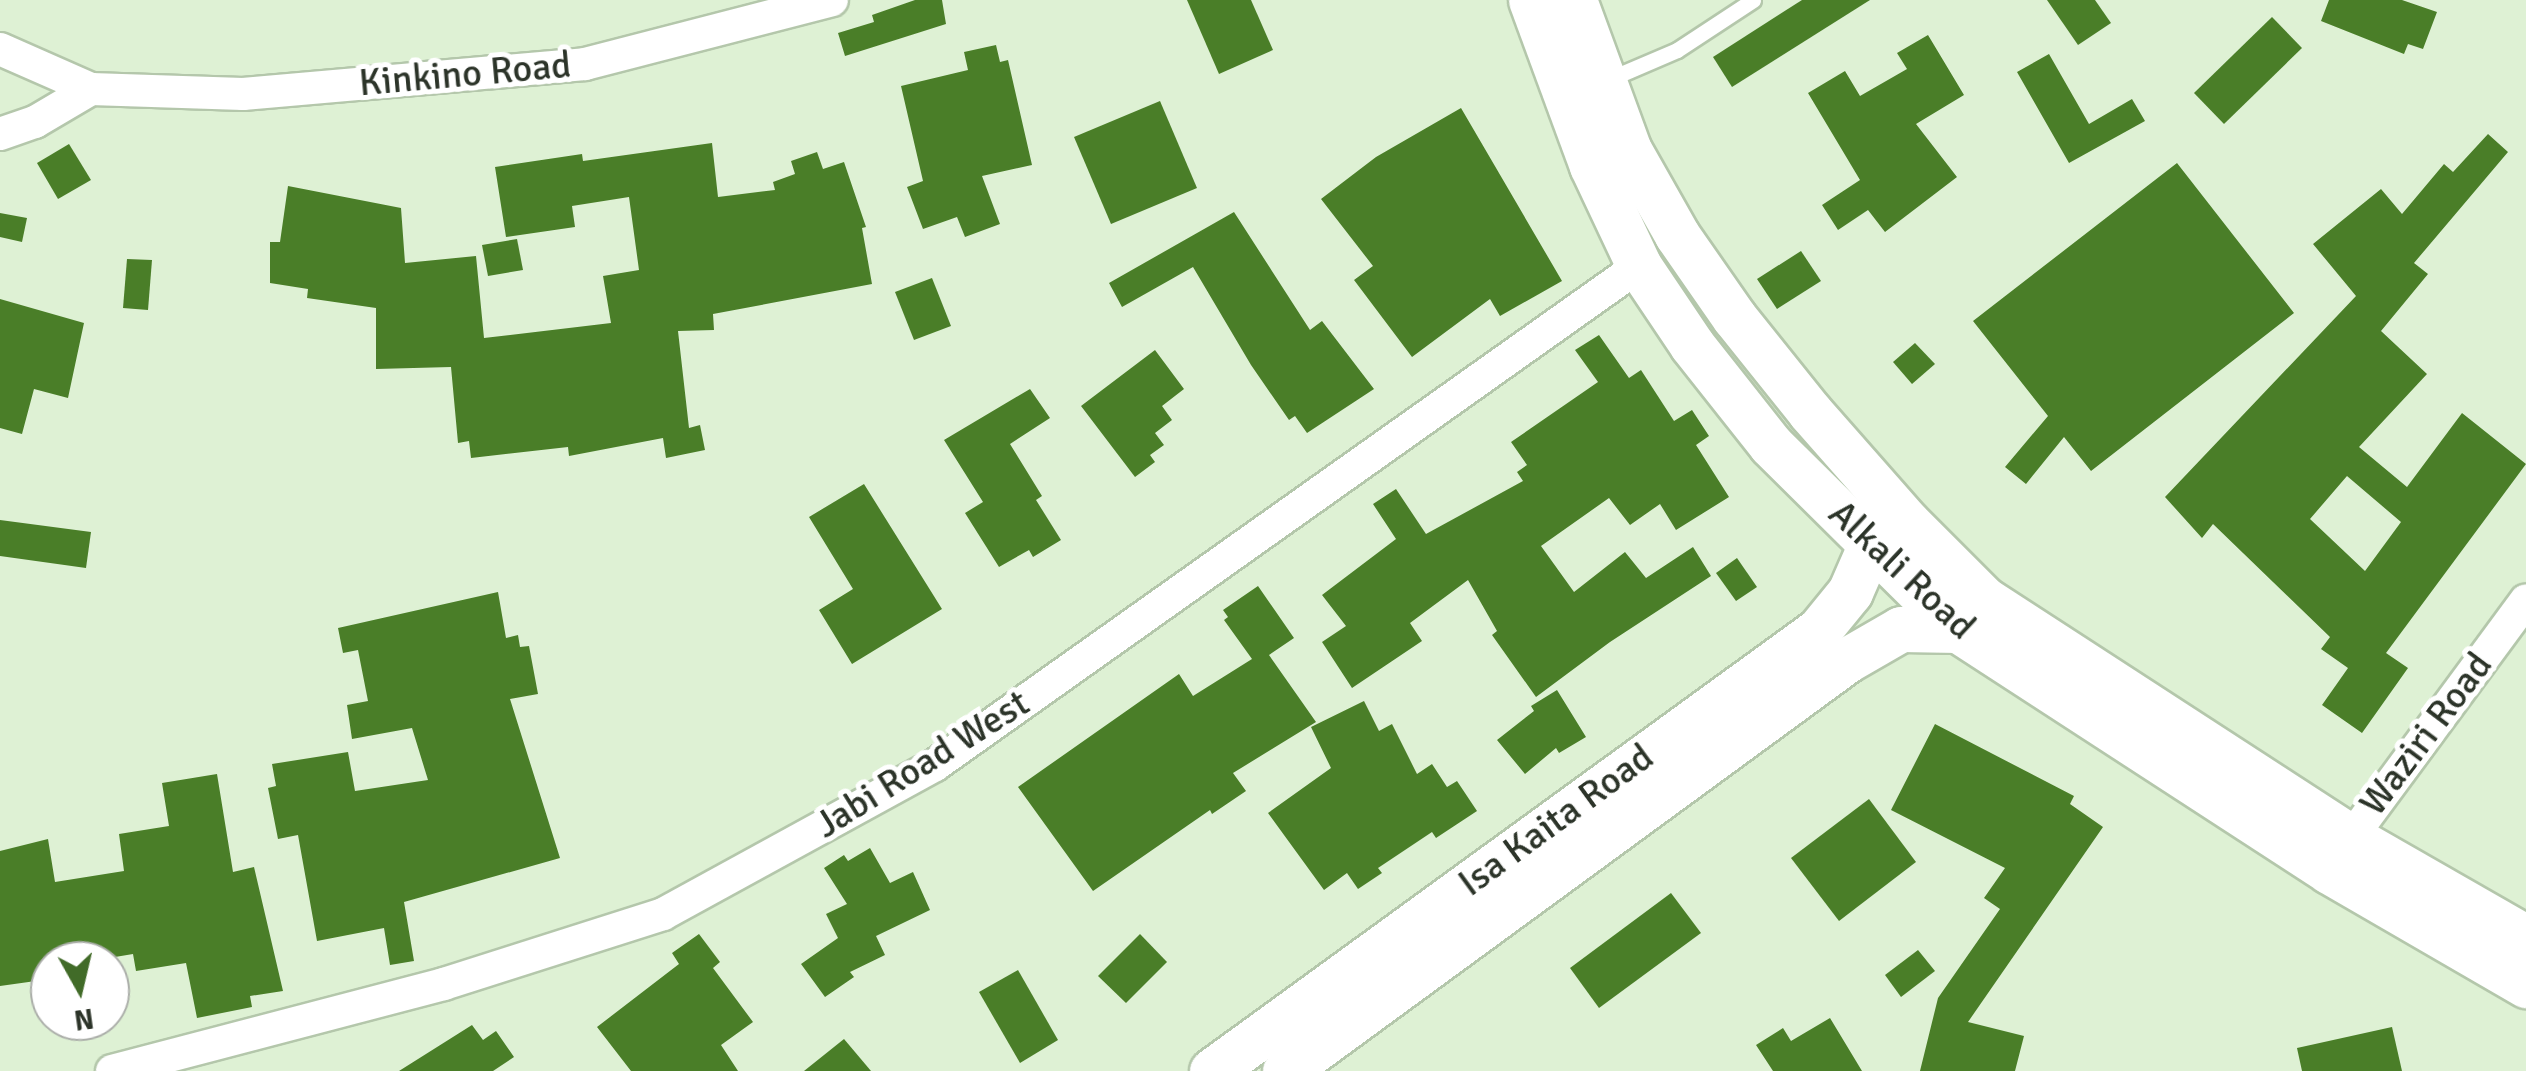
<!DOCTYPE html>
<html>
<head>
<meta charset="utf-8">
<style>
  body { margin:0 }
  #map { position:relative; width:2526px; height:1071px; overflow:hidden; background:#def1d4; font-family:Signika,sans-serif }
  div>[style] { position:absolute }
  .building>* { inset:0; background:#4a7e28 }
  .roads { filter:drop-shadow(2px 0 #b4c7ab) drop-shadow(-2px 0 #b4c7ab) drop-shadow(0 2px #b4c7ab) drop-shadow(0 -2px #b4c7ab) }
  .service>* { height:15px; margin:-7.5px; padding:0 7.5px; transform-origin:7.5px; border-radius:7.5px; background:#fff }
  .minor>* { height:32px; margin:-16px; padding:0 16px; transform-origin:16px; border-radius:16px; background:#fff }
  .secondary>* { height:45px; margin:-22.5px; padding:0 22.5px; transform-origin:22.5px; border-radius:22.5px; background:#fff }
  span { translate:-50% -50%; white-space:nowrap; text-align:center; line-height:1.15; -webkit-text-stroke:10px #fff; paint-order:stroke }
  .street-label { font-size:38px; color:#2c3429 }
  .north { position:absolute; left:30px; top:941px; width:100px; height:100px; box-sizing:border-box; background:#fff; border:2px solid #abaea9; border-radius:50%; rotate:172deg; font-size:28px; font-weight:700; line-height:40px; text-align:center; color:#2c3429 }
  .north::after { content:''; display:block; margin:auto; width:35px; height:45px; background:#416b28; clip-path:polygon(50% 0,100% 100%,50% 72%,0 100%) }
</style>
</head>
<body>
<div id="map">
  <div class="building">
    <div style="clip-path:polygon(915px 0,942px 0,946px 24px,845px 56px,838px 33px,874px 22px,872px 15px)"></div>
    <div style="clip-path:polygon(1187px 0,1251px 0,1273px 50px,1219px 74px)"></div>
    <div style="clip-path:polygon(1802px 0,1870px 0,1732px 87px,1713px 57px)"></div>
    <div style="clip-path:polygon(2047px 0,2095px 0,2111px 23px,2078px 45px)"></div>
    <div style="clip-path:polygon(2329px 0,2402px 0,2437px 12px,2423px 49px,2408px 44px,2404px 54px,2321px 21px)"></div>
    <div style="clip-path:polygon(2272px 17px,2302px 48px,2224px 124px,2194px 93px)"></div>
    <div style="clip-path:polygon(1928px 35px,1964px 95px,1916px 124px,1957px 177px,1885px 232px,1868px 210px,1838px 230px,1822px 205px,1860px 180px,1808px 93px,1845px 71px,1860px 96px,1907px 69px,1897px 53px)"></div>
    <div style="clip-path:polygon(996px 45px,1000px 62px,1008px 60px,1032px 165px,982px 176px,1000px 224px,965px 237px,957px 217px,923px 229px,907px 187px,923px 181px,901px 86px,968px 70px,964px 52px)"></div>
    <div style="clip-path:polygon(2049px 54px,2089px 124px,2132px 99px,2145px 121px,2069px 163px,2017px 72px)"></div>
    <div style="clip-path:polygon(1160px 101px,1197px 188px,1111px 224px,1074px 137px)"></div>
    <div style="clip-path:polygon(1461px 108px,1562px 281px,1500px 316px,1490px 299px,1412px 357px,1354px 280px,1373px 266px,1321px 199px,1376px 157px)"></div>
    <div style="clip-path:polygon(evenodd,2488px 134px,2508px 152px,2414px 263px,2428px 274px,2381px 331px,2427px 374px,2359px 447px,2407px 487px,2462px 413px,2526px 464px,2386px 653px,2408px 668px,2362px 733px,2322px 705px,2348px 668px,2321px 649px,2330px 637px,2213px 524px,2202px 538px,2165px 497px,2356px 296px,2313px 244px,2381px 189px,2402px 214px,2444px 164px,2453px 172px,2488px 134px,2347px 476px,2401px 522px,2365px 571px,2310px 519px,2347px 476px)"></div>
    <div style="clip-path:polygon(712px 143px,718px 197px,775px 190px,773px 182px,795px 174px,791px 161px,817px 152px,823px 169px,844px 162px,866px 227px,862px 228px,872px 284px,713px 314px,714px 330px,678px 331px,689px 428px,700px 425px,705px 450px,666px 458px,663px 438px,569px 456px,568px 447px,471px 458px,469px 441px,458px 443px,451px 367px,376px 369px,376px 308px,307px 298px,308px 289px,270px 283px,270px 242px,280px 242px,288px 186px,401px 208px,405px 263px,476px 256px,484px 338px,611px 323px,603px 276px,639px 270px,629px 197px,572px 206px,575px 227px,506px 237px,495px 167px,582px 154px,583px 161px)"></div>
    <div style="clip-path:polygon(69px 144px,91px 180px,58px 199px,37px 163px)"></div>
    <div style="clip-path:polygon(2177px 163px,2294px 313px,2091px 471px,2064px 437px,2026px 484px,2005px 467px,2048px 416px,1973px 321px)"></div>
    <div style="clip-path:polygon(1234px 212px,1310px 330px,1322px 321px,1374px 389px,1307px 433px,1295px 416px,1289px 420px,1251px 365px,1193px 267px,1122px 307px,1109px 283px)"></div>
    <div style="clip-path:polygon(0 213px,27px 218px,22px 242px,0 237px)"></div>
    <div style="clip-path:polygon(517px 239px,523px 270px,488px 276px,482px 245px)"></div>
    <div style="clip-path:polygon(1801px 251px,1821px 281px,1777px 309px,1757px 279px)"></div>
    <div style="clip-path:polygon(127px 259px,152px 260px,148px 310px,123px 308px)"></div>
    <div style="clip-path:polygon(932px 278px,951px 326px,914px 340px,895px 292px)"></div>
    <div style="clip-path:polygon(0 299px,84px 323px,68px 398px,34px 389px,22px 434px,0 428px)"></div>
    <div style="clip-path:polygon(1599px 335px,1629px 378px,1641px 370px,1674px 421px,1692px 410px,1709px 436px,1696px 445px,1729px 497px,1676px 530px,1660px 504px,1630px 525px,1609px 498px,1541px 546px,1574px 592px,1625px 552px,1646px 578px,1693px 547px,1711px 576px,1610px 642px,1536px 697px,1492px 635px,1497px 631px,1468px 580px,1410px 623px,1422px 641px,1352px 688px,1322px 642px,1346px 626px,1322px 595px,1396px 539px,1373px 504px,1396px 489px,1426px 534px,1523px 481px,1517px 472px,1527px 465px,1511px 442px,1598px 382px,1575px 350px)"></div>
    <div style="clip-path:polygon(1915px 343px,1935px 364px,1912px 384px,1893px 362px)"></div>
    <div style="clip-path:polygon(1155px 350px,1184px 389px,1162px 406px,1172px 420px,1155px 433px,1164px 445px,1150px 455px,1155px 462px,1135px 477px,1081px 406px)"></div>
    <div style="clip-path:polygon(1030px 389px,1050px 418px,1010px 444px,1042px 496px,1036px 500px,1061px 540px,1033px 557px,1029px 550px,999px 567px,965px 513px,983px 502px,944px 440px)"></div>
    <div style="clip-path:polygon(864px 484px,942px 609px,852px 664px,819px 610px,853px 589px,809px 517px)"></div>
    <div style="clip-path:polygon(0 520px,91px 532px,86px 568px,0 556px)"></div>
    <div style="clip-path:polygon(1737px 558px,1757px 587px,1736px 601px,1716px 573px)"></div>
    <div style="clip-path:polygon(1258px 586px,1294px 638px,1269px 655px,1316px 722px,1233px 773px,1246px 791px,1212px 814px,1210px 810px,1093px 891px,1018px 787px,1179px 674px,1193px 696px,1252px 659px,1224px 620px,1228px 617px,1223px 610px)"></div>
    <div style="clip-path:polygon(498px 592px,506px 638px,518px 635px,520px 647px,529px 646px,538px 694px,510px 699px,560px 858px,404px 902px,414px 961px,390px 965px,384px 928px,317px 941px,298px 835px,278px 839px,268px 788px,276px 786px,272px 764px,348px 752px,355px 791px,428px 780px,412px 728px,352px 739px,347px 705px,368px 701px,358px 650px,343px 653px,338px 628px)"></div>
    <div style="clip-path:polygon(1557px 690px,1586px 737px,1559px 753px,1556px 748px,1525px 774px,1497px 740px,1534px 711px,1531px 706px)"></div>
    <div style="clip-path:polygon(1364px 701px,1379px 731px,1392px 724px,1417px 774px,1432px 764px,1447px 787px,1457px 781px,1477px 811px,1436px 838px,1432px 832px,1378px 868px,1382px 873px,1358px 889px,1347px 873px,1324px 890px,1268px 813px,1331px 768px,1311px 727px)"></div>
    <div style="clip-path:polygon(1935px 724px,2074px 796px,2070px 804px,2103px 827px,1968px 1022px,2024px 1036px,2015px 1071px,1920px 1071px,1938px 998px,2000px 909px,1984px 898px,2005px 868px,1891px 810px)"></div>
    <div style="clip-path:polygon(217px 774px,233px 872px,254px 867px,283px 991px,250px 996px,252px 1007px,197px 1018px,186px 963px,136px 971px,133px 954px,109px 958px,108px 952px,50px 961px,50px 979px,0 986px,0 851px,48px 839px,55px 882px,124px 871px,119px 834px,169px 826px,162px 783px)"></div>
    <div style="clip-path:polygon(1869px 799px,1916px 862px,1839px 921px,1791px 858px)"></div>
    <div style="clip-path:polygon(870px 848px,890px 883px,913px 872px,930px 910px,876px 936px,885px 955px,850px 972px,854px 977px,825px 997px,801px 964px,838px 938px,826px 914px,847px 904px,824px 868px,844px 855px,848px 861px)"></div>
    <div style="clip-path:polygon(1671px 893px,1701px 933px,1599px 1008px,1570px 968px)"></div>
    <div style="clip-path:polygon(699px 934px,720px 962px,713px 968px,753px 1022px,721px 1045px,738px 1071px,631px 1071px,597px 1027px,679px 964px,672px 953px)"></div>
    <div style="clip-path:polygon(1140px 934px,1167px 962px,1126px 1003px,1098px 976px)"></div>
    <div style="clip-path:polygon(1918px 950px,1935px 971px,1901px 997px,1885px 975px)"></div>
    <div style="clip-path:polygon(1018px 970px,1058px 1040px,1020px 1063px,979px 992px)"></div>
    <div style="clip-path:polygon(1830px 1018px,1862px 1071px,1773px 1071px,1756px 1045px,1783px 1028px,1791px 1041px)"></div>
    <div style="clip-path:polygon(472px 1025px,483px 1040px,496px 1031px,514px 1057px,493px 1071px,399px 1071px)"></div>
    <div style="clip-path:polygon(2392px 1027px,2402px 1071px,2302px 1071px,2297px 1048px)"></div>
    <div style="clip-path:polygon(844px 1039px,871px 1071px,804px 1071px)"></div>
  </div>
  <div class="roads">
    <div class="service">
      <div style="left:1607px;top:80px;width:76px;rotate:-23.2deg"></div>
      <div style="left:1677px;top:50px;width:91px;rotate:-33.3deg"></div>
    </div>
    <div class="minor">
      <div style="left:0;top:49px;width:99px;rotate:23.7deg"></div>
      <div style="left:91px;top:89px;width:152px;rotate:1.9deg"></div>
      <div style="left:243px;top:94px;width:343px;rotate:-5deg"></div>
      <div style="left:585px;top:64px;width:255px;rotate:-14.5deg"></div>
      <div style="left:0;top:134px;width:37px;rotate:-19deg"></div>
      <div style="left:35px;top:122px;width:65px;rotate:-30.5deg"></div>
      <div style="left:2339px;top:854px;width:315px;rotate:-53.6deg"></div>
      <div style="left:112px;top:1071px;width:343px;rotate:-14.7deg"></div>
      <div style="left:444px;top:984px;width:230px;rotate:-17.7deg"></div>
      <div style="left:663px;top:914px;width:310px;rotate:-28.7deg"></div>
      <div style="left:935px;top:765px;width:863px;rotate:-35.33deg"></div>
    </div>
    <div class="secondary">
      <div style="left:1531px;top:0;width:177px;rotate:69.8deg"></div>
      <div style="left:1592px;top:166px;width:110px;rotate:64.8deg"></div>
      <div style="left:1639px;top:266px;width:95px;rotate:56.1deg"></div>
      <div style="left:1692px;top:345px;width:127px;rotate:51.7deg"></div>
      <div style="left:1771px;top:445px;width:141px;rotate:44.7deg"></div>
      <div style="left:1871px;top:544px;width:122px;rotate:44.7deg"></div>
      <div style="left:1958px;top:630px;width:442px;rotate:33deg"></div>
      <div style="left:2329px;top:871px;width:228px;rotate:30.1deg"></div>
      <div style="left:1574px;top:0;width:160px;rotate:69.9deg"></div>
      <div style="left:1629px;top:150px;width:98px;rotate:60.5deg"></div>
      <div style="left:1677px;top:235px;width:100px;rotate:55.2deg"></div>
      <div style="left:1734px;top:317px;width:122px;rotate:51.3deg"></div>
      <div style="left:1810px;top:412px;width:148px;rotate:48.6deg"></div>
      <div style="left:1908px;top:523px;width:107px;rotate:45deg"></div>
      <div style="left:1984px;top:599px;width:437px;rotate:33deg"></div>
      <div style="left:2350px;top:837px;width:203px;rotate:29.8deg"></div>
      <div style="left:1212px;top:1071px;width:750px;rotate:-36deg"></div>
      <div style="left:1819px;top:630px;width:49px;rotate:-50.8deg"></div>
      <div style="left:1850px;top:592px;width:52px;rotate:-66.4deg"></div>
      <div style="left:1285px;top:1071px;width:696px;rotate:-36.18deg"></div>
      <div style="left:1847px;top:660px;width:62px;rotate:-29.9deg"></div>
      <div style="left:1901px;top:629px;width:57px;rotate:1deg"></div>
    </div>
  </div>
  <div class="street-label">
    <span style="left:465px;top:74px;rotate:-5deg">Kinkino Road</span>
    <span style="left:1902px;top:570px;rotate:43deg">Alkali Road</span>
    <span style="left:2426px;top:734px;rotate:-53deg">Waziri Road</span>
    <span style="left:922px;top:764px;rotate:-32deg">Jabi Road West</span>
    <span style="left:1556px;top:820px;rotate:-36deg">Isa Kaita Road</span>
  </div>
  <div class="north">N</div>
</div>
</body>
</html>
